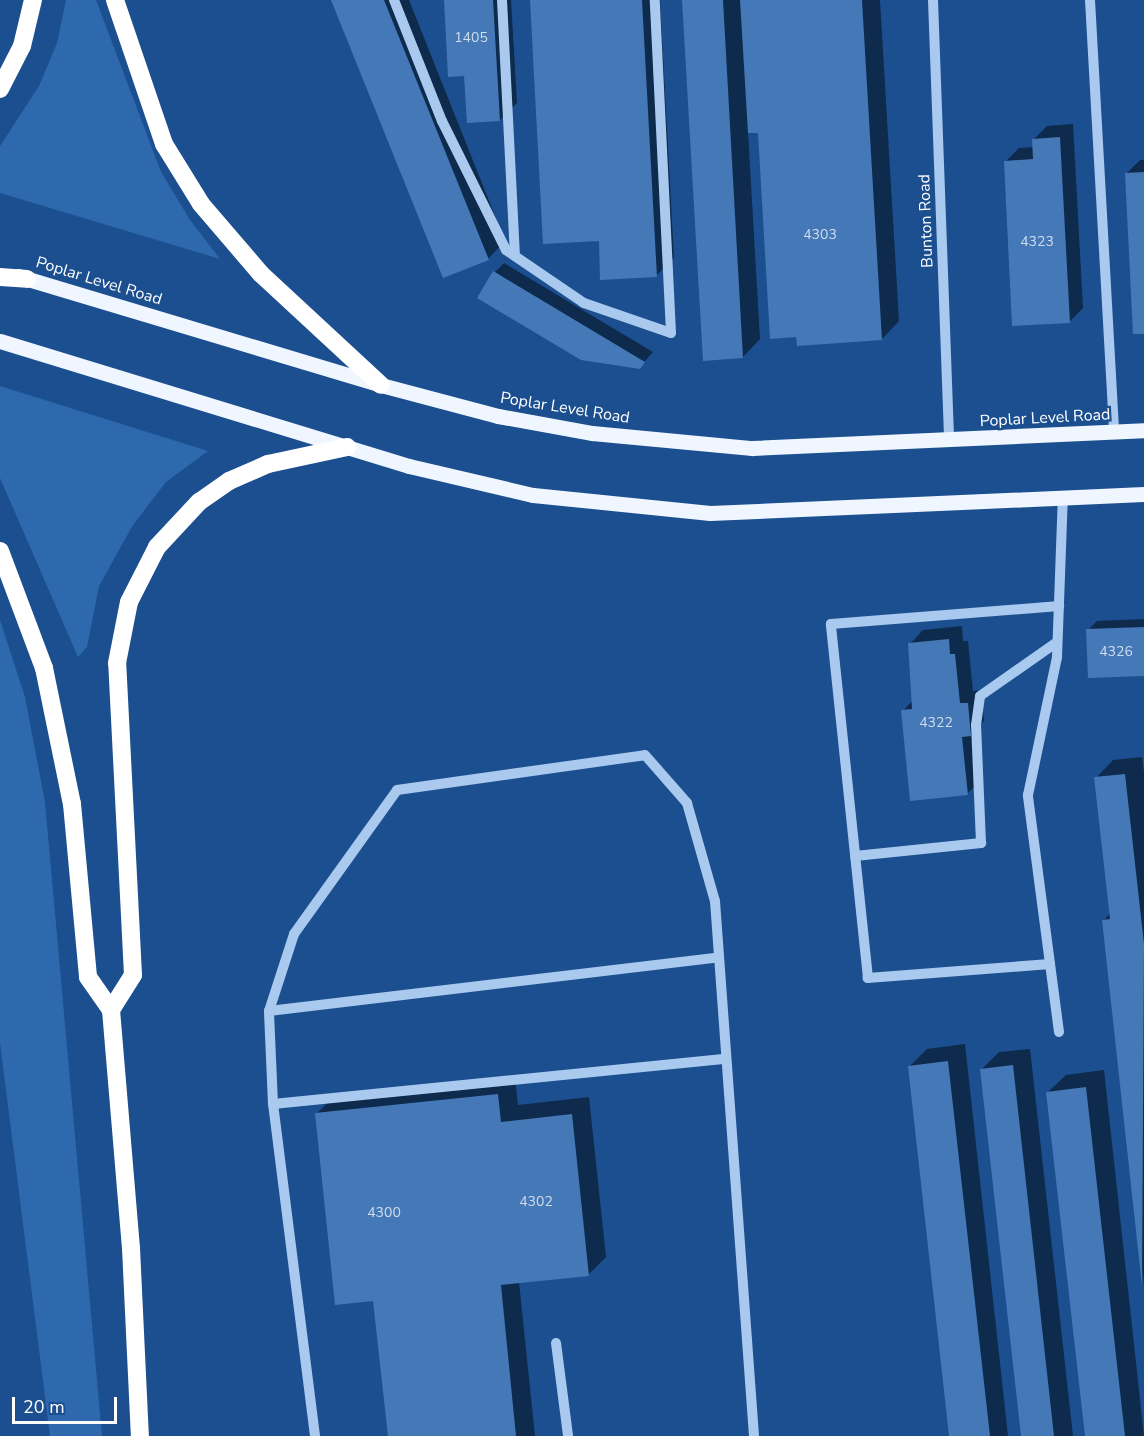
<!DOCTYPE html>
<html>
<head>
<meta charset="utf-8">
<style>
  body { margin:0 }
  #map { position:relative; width:1144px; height:1436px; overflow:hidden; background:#1b4f8f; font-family:"Nunito Sans",sans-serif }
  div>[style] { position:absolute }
  .green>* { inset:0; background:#2e69ad }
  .shadow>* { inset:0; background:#0007 }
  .building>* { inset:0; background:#4478b7 }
  .minor>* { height:10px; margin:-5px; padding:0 5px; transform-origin:5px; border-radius:5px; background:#a9c9ee }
  .major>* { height:15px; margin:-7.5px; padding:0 7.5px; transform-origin:7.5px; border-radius:7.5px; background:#f0f6ff }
  .highway>* { height:18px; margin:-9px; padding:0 9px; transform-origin:9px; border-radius:9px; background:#fff }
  span { translate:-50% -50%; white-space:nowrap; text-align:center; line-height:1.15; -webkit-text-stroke:4.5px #1b4f8f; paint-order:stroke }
  .number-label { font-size:14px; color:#d0dded }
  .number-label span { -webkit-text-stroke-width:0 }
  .street-label { font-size:16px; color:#fff }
  .scale { position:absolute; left:12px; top:1397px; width:105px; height:27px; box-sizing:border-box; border:3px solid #fff; border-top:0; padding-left:8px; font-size:18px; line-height:21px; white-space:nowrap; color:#fff; -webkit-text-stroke:4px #1b4f8f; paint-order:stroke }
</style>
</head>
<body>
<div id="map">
  <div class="green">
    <div style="clip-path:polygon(66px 0,96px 0,161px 172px,190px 220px,220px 259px,0 193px,0 146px,39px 86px,57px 43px)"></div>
    <div style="clip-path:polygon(0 386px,208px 451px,166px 482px,133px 525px,99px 586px,87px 647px,78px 657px,0 478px)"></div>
    <div style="clip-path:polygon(0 620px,25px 697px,45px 802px,102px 1436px,50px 1436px,0 1043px)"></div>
  </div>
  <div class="shadow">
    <div style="clip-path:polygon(333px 0,409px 0,505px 241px,488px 259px)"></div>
    <div style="clip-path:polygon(446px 0,511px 0,517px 103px,500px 120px,466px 74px)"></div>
    <div style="clip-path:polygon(532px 0,660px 0,674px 258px,657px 275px,600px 240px)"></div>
    <div style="clip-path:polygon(684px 0,880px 0,899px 321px,882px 339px,759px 131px,748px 132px,760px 339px,743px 357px)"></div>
    <div style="clip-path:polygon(1073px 124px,1083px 308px,1070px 321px,1005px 162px,1019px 148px,1034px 147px,1034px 139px,1047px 126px)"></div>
    <div style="clip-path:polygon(1140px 160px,1144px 160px,1144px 332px,1126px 174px)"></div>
    <div style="clip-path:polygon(504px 263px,653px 352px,639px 368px,495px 272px)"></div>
    <div style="clip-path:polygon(1144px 619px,1144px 674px,1088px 630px,1097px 621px)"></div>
    <div style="clip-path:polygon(962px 626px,963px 641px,968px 641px,973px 691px,981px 690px,984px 721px,976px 729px,981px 780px,967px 794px,903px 711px,913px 700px,910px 644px,923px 630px)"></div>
    <div style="clip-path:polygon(1142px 757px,1144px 772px,1144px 1286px,1104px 920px,1111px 913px,1096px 778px,1113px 760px)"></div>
    <div style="clip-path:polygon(965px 1044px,1008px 1436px,950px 1436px,910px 1066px,927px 1049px)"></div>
    <div style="clip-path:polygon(1030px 1049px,1073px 1436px,1022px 1436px,982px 1069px,999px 1052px)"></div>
    <div style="clip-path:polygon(1104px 1070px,1144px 1436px,1087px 1436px,1048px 1092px,1066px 1075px)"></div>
    <div style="clip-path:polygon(515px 1078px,518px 1105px,589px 1097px,606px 1257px,588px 1275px,519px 1282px,535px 1436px,389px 1436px,375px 1299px,316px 1114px,334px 1097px)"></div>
  </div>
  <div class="building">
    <div style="clip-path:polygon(331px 0,384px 0,489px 260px,443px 278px)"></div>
    <div style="clip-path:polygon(444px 0,493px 0,500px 121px,467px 123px,464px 76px,448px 77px)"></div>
    <div style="clip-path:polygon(530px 0,642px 0,657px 277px,600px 280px,599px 241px,543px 244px)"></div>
    <div style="clip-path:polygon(682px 0,723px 0,743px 358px,703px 361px)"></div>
    <div style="clip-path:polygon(740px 0,862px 0,882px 340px,797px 346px,796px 337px,770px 339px,758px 133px,748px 133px)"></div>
    <div style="clip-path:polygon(1060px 137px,1070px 323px,1012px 326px,1004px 161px,1033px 159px,1032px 139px)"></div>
    <div style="clip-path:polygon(1144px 172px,1144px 334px,1133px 334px,1125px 173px)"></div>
    <div style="clip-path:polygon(493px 271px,645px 362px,640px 369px,581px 360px,477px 298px)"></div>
    <div style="clip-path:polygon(1144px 627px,1144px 676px,1088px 678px,1086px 629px)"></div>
    <div style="clip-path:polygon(949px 639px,950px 654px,955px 654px,960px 703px,968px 703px,971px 736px,962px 737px,968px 795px,910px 801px,901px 710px,912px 709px,908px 643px)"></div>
    <div style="clip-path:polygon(1125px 774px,1144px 944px,1142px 1286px,1102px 920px,1110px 919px,1094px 777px)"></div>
    <div style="clip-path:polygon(948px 1061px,990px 1436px,949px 1436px,908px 1066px)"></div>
    <div style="clip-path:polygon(1013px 1065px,1054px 1436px,1021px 1436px,980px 1069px)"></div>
    <div style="clip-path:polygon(1086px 1087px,1125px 1436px,1085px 1436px,1046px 1092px)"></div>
    <div style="clip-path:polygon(498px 1094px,501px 1122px,572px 1114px,589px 1276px,501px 1285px,516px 1436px,388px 1436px,373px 1301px,335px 1305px,315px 1113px)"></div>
  </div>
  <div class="minor">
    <div style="left:394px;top:0;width:130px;rotate:68.4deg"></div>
    <div style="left:442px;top:121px;width:144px;rotate:63.6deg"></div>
    <div style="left:506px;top:250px;width:94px;rotate:34.2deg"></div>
    <div style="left:584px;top:303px;width:92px;rotate:19deg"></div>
    <div style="left:671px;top:333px;width:333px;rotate:-92.8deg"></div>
    <div style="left:502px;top:0;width:256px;rotate:87.1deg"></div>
    <div style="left:933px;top:0;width:441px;rotate:87.9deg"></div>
    <div style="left:1090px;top:0;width:433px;rotate:86.8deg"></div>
    <div style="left:855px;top:856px;width:127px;rotate:-5.9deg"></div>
    <div style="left:981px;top:843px;width:118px;rotate:-92.4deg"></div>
    <div style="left:976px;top:725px;width:29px;rotate:-82deg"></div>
    <div style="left:980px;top:696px;width:94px;rotate:-35deg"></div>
    <div style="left:1050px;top:964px;width:183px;rotate:175.6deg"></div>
    <div style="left:868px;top:978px;width:356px;rotate:-96deg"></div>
    <div style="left:831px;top:624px;width:229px;rotate:-4.5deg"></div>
    <div style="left:269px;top:1011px;width:453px;rotate:-6.8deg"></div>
    <div style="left:1059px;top:1032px;width:239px;rotate:-97.5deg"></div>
    <div style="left:1028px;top:795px;width:141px;rotate:-78.1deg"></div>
    <div style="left:1057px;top:657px;width:160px;rotate:-87.9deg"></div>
    <div style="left:273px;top:1104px;width:455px;rotate:-5.7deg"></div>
    <div style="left:556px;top:1343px;width:94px;rotate:82.6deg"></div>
    <div style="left:315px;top:1436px;width:335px;rotate:-97.2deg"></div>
    <div style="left:273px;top:1104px;width:93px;rotate:-92.5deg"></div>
    <div style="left:269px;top:1011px;width:81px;rotate:-72deg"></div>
    <div style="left:294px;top:934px;width:177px;rotate:-54.4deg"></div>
    <div style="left:397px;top:790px;width:250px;rotate:-8deg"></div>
    <div style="left:645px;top:755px;width:64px;rotate:48.8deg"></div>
    <div style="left:687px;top:803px;width:102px;rotate:74.1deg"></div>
    <div style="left:715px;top:901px;width:536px;rotate:85.83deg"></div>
  </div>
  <div class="major">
    <div style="left:18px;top:276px;width:379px;rotate:16.7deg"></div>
    <div style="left:381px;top:385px;width:121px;rotate:14.8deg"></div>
    <div style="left:498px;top:416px;width:96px;rotate:10.3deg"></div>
    <div style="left:592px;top:433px;width:161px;rotate:5.4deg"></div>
    <div style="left:752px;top:448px;width:392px;rotate:-2.6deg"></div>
    <div style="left:0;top:341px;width:428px;rotate:17deg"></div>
    <div style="left:409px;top:466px;width:127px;rotate:13.2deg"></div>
    <div style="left:533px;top:495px;width:178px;rotate:5.8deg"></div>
    <div style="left:710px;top:513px;width:434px;rotate:-2.5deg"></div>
  </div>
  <div class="highway">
    <div style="left:115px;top:0;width:152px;rotate:71.2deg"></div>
    <div style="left:164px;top:144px;width:70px;rotate:58.3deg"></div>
    <div style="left:201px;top:204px;width:92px;rotate:49.4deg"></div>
    <div style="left:261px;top:274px;width:163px;rotate:42.8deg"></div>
    <div style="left:0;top:89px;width:48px;rotate:-62.9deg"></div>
    <div style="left:22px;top:46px;width:47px;rotate:-76.6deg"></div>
    <div style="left:0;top:277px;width:27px;rotate:4deg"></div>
    <div style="left:0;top:551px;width:125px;rotate:69.4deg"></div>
    <div style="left:44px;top:668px;width:139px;rotate:78.4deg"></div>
    <div style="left:72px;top:804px;width:174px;rotate:84.7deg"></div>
    <div style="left:88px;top:977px;width:40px;rotate:55.1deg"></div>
    <div style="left:111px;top:1010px;width:239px;rotate:85.2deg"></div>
    <div style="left:131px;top:1248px;width:188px;rotate:87.3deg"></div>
    <div style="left:111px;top:1010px;width:41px;rotate:-57.8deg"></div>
    <div style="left:133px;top:975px;width:312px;rotate:-92.9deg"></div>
    <div style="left:117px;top:663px;width:62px;rotate:-78.9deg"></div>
    <div style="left:129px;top:602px;width:62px;rotate:-63deg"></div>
    <div style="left:157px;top:547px;width:62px;rotate:-47deg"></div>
    <div style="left:199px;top:502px;width:37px;rotate:-35deg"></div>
    <div style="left:229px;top:481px;width:43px;rotate:-23.6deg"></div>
    <div style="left:268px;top:464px;width:81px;rotate:-12.1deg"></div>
  </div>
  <div class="number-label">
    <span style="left:471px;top:38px">1405</span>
    <span style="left:820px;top:235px">4303</span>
    <span style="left:1037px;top:242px">4323</span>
    <span style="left:1116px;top:652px">4326</span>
    <span style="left:936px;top:723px">4322</span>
    <span style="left:536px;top:1202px">4302</span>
    <span style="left:384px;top:1213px">4300</span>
  </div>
  <div class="street-label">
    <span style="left:926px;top:221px;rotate:-92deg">Bunton Road</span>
    <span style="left:99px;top:281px;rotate:17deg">Poplar Level Road</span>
    <span style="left:565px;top:408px;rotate:9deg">Poplar Level Road</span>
    <span style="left:1045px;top:418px;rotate:-3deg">Poplar Level Road</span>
  </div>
  <div class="scale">20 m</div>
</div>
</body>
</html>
